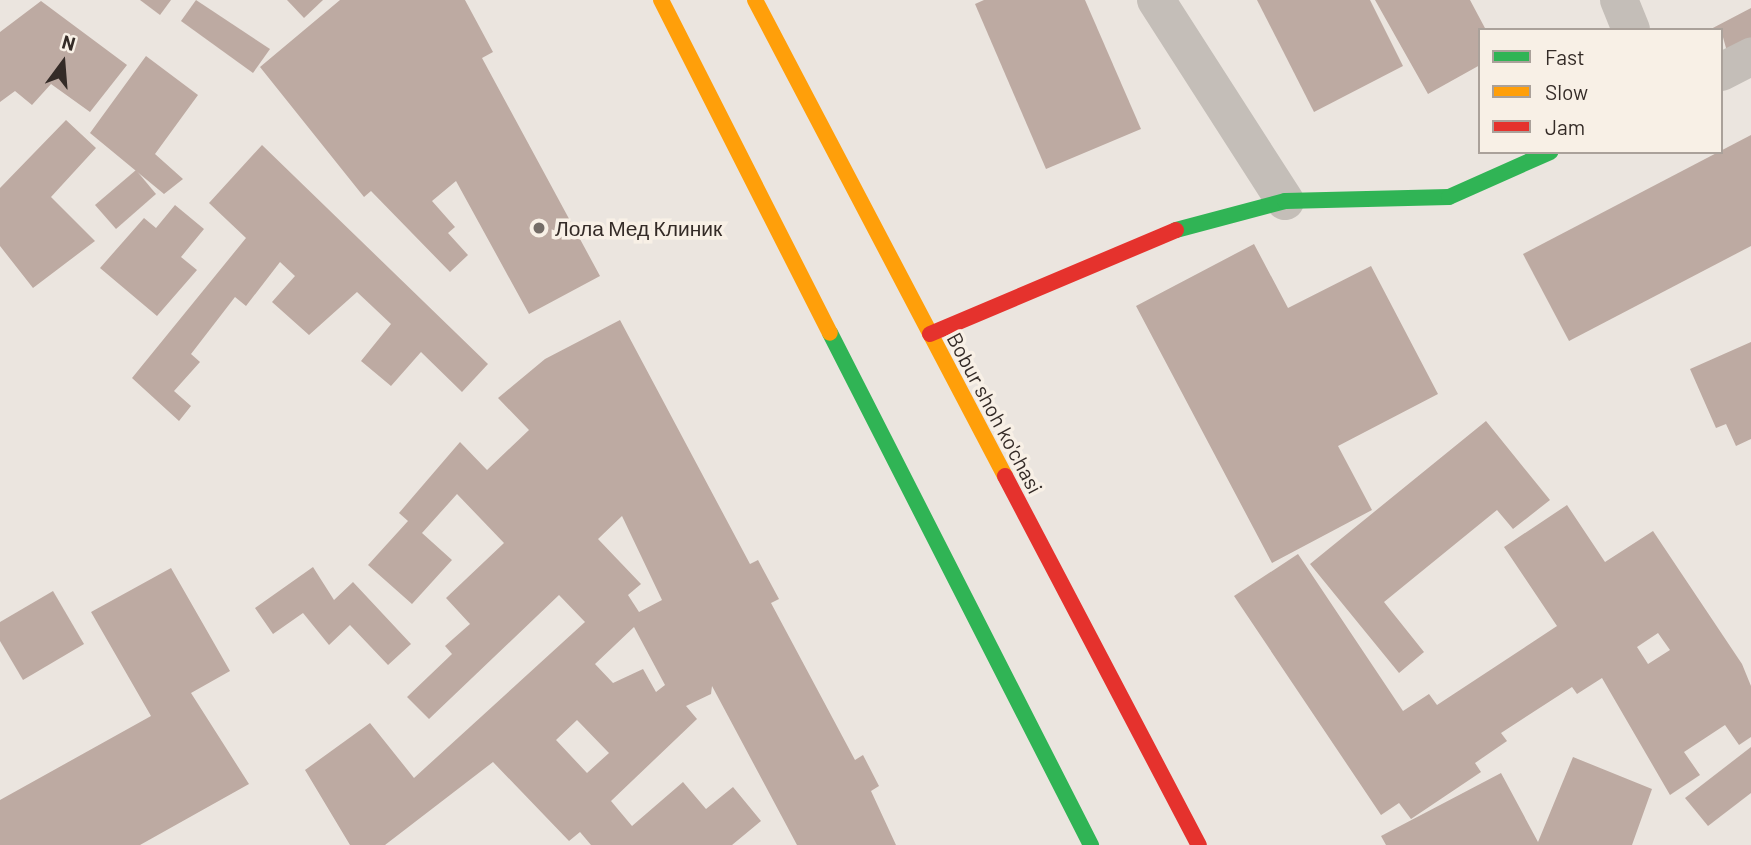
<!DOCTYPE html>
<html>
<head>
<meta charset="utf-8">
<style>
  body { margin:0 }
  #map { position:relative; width:1751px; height:845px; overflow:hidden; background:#ebe5df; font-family:Barlow,sans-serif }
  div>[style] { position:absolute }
  .building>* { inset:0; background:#bdaaa2 }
  .street>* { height:38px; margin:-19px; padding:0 19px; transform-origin:19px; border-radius:19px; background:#c4beb8 }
  .fast>* { height:16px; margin:-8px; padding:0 8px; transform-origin:8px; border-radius:8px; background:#30b455 }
  .slow>* { height:16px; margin:-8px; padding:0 8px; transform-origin:8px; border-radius:8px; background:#ff9f0a }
  .jam>* { height:16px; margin:-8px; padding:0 8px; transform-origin:8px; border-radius:8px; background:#e5322d }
  .dots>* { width:19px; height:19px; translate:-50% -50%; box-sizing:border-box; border:4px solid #f8f0e6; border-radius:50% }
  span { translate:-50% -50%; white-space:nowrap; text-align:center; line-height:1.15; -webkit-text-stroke:7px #f8f0e6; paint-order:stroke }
  .poi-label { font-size:21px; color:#342b27 }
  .left { translate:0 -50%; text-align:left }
  .street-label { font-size:21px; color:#342b27 }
  .legend { position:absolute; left:1478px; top:28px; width:245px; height:126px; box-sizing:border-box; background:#f8f0e6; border:2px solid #aaa19a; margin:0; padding:9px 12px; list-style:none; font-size:21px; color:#342b27 }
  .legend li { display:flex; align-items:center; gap:14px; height:35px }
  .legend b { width:35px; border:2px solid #aaa19a }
  .north { position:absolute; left:28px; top:28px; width:70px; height:70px; -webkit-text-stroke:5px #f8f0e6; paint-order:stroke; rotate:16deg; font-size:19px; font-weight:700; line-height:28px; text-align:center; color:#342b27 }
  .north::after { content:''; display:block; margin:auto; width:24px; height:32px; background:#342b27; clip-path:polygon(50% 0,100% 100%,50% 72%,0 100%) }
</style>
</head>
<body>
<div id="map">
  <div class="building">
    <div style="clip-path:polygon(140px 0,171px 0,160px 15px)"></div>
    <div style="clip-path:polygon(196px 0,270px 49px,253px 73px,181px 21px)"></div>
    <div style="clip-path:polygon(287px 0,323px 0,304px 18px)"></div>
    <div style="clip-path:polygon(340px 0,465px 0,493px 52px,482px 58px,600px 276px,529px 314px,456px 181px,432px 201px,455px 227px,448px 233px,468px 255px,450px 272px,371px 191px,364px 197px,260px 67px)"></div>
    <div style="clip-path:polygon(984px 0,1085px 0,1141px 129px,1046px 169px,975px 4px)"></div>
    <div style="clip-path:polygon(1257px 0,1370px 0,1403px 66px,1314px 112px)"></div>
    <div style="clip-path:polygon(1375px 0,1470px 0,1486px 30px,1480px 30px,1480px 65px,1428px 94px)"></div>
    <div style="clip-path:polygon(41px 1px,127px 65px,90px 112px,51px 84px,32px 105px,15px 91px,0 102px,0 32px)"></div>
    <div style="clip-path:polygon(1751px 8px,1751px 56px,1731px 66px,1721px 30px,1709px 30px)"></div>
    <div style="clip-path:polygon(146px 56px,198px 95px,155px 154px,183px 179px,164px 194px,90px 133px)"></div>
    <div style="clip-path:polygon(66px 120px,96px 148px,51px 197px,95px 241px,33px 288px,0 246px,0 188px)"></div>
    <div style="clip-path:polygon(1751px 135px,1751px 246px,1569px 341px,1523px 254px)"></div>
    <div style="clip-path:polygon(262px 145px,488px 364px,462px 392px,421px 352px,391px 386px,361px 361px,391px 324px,357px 292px,309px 335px,272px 302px,295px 276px,280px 262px,246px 306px,235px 297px,191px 354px,200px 362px,174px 391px,191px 406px,179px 421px,132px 378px,246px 238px,209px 203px)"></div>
    <div style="clip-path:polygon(136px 170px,156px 194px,116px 229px,95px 205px)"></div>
    <div style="clip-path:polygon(175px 205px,204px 229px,181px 257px,197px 270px,157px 316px,100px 268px,144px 218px,156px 228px)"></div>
    <div style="clip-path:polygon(1254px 244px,1288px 308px,1371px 266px,1438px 394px,1338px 446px,1372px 510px,1272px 563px,1136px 306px)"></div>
    <div style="clip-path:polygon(evenodd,620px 320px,750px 564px,758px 560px,779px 599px,771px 603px,855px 760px,863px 755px,879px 786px,871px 791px,896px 845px,797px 845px,712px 686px,711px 694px,686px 706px,697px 719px,611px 801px,632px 826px,683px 782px,706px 809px,733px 787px,761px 821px,732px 845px,591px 845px,580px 832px,569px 841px,493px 762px,385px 845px,350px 845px,305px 770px,370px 723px,414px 778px,585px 622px,559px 595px,429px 719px,407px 697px,452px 654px,445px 646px,470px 624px,446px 598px,504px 543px,457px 494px,422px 533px,452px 560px,412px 604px,368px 565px,408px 521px,399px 513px,460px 442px,487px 470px,529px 430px,498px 398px,545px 359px,620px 320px,622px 516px,662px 600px,639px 612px,628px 595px,641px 584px,598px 539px,622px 516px,620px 320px,634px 627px,665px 685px,656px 692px,643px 669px,613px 683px,595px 664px,634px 627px,620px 320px,577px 720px,609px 753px,587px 773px,556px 740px,577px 720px)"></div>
    <div style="clip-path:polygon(1751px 342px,1751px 439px,1736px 446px,1726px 424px,1716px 428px,1690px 369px)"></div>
    <div style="clip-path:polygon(1486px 421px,1550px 500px,1513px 529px,1497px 510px,1384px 602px,1424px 652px,1399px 673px,1310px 564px)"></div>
    <div style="clip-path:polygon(evenodd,1567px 505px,1605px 562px,1653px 531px,1742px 664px,1751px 686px,1751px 737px,1739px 745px,1725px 725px,1684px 752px,1700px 775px,1670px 795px,1602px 678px,1577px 694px,1572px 687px,1501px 733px,1507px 741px,1475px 763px,1481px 772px,1411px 819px,1399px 803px,1381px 815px,1234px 596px,1298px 554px,1403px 711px,1429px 694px,1437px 705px,1557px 626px,1504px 547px,1567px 505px,1658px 633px,1670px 650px,1648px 664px,1637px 647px,1658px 633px)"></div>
    <div style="clip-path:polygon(313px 567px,334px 600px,353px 582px,411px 644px,388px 665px,350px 625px,329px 645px,303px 613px,273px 634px,255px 608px)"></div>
    <div style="clip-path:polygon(171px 568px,230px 671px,191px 693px,249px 784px,140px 845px,0 845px,0 800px,151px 716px,91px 612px)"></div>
    <div style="clip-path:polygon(53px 591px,84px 644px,23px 680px,0 641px,0 622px)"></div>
    <div style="clip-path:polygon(1751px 747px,1751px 793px,1708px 826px,1685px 798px)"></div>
    <div style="clip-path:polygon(1573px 757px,1652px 789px,1632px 845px,1386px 845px,1381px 836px,1501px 773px,1538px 842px)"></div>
  </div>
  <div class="street">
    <div style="left:1156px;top:0;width:239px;rotate:57.3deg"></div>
    <div style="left:1619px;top:0;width:32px;rotate:68deg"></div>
    <div style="left:1721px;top:72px;width:34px;rotate:-27deg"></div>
  </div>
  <div class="fast">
    <div style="left:1176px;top:230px;width:113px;rotate:-14.9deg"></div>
    <div style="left:1285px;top:201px;width:164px;rotate:-1.4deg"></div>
    <div style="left:1449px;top:197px;width:111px;rotate:-24deg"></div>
    <div style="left:830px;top:333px;width:575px;rotate:62.99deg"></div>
  </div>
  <div class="slow">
    <div style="left:661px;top:0;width:373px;rotate:63.1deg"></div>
    <div style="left:755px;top:0;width:538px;rotate:62.29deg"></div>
  </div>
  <div class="jam">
    <div style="left:930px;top:334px;width:267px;rotate:-22.9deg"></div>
    <div style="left:1005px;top:476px;width:417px;rotate:62.3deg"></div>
  </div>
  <div class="dots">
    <div style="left:539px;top:228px;background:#746c67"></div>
  </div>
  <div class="poi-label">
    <span class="left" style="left:555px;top:228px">Лола Мед Клиник</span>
  </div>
  <div class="street-label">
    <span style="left:995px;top:413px;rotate:62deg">Bobur shoh ko'chasi</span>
  </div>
  <ul class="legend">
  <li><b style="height:9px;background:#30b455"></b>Fast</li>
  <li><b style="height:9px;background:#ff9f0a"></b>Slow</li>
  <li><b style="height:9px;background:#e5322d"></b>Jam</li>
  </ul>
  <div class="north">N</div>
</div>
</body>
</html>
